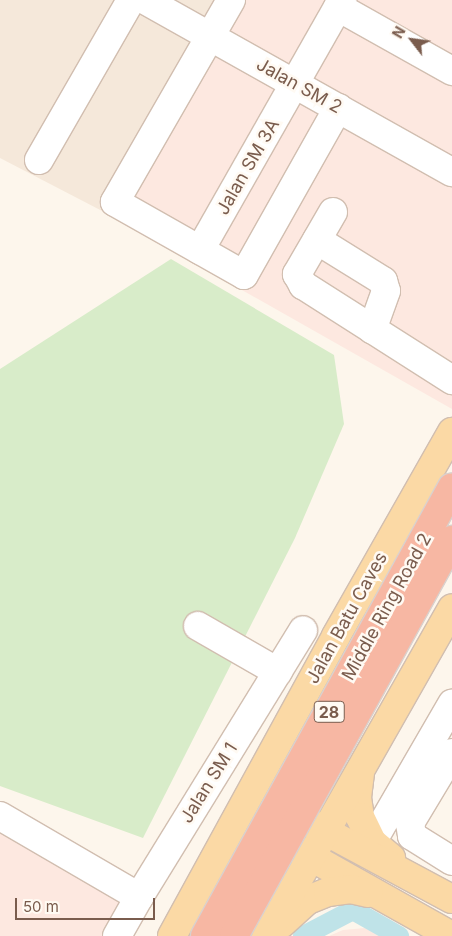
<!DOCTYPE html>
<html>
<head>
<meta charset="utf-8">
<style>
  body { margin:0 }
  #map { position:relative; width:452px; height:936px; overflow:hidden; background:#fdf6ec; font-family:Inter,sans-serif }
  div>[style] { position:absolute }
  .residential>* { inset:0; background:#f5e8da }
  .commercial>* { inset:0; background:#fde8e0 }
  .green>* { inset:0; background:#d8ecc9 }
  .canal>* { height:20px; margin:-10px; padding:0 10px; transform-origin:10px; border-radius:10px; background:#bfe3e8 }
  .roads { filter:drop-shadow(1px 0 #d1beb0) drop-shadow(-1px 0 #d1beb0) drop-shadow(0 1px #d1beb0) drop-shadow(0 -1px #d1beb0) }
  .minor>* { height:28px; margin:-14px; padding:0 14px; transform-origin:14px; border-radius:14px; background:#fff }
  .major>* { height:28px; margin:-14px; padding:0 14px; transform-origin:14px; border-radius:14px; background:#fbd9a5 }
  .bridges { filter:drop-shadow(1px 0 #dad1cd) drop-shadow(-1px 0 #dad1cd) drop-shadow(0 1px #dad1cd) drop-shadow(0 -1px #dad1cd) }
  .highway-bridge>* { height:28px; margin:-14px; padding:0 14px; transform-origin:14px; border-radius:14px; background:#f7b7a3 }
  span { translate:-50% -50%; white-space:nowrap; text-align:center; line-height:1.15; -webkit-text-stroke:5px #fffaf3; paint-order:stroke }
  .shield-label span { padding:1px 4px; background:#fffaf3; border:1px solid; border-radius:4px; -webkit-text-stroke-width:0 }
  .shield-label { font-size:16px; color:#7a5c4d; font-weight:700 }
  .street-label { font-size:18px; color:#7a5c4d }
  .north { position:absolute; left:387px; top:15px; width:50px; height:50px; -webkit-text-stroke:4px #fffaf3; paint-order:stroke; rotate:300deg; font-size:14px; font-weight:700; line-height:20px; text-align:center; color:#7a5c4d }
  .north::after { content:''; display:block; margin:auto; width:18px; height:22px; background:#7a5c4d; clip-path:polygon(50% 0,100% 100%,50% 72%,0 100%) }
  .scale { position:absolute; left:15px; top:898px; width:140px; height:22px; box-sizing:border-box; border:2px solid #7a5c4d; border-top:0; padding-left:6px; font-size:15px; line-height:18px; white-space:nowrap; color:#7a5c4d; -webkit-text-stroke:4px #fffaf3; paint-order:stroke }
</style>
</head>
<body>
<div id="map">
  <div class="residential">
    <div style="clip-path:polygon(0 0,233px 0,106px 213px,0 158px)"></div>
  </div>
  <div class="commercial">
    <div style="clip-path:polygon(234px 0,452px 0,452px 409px,106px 213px,115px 202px)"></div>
    <div style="clip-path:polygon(0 830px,125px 900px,105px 936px,0 936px)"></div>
    <div style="clip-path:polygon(365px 928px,381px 936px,329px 936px,343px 930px)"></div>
  </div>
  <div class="green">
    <div style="clip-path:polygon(171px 259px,334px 355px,344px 424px,295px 538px,143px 838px,0 786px,0 369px)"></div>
  </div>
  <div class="canal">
    <div style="left:303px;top:936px;width:56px;rotate:-27.5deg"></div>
    <div style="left:353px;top:910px;width:53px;rotate:29.5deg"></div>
  </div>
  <div class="roads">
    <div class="minor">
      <div style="left:145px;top:0;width:352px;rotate:29.3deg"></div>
      <div style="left:231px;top:0;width:233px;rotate:119.9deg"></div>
      <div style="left:115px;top:202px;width:148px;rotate:29.5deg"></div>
      <div style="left:244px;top:275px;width:192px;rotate:-60.6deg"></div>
      <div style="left:338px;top:7px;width:131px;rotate:29.3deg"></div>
      <div style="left:39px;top:160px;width:185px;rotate:-60.1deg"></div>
      <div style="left:333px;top:212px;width:72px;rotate:120.1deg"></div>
      <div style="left:297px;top:274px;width:13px;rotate:61deg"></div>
      <div style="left:303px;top:285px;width:177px;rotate:32.5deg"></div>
      <div style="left:317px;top:240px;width:78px;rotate:31.8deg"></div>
      <div style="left:383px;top:281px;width:10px;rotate:73deg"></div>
      <div style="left:386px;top:291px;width:41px;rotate:109.7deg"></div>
      <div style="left:200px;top:250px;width:288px;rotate:-60.4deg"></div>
      <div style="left:198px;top:626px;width:92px;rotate:29.9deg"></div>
      <div style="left:452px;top:753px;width:82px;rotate:121deg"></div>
      <div style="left:410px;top:823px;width:13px;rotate:81deg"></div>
      <div style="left:412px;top:836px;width:47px;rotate:32deg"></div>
      <div style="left:0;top:816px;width:161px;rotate:30.2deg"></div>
      <div style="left:372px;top:842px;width:160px;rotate:-59.9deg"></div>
      <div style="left:117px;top:936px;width:45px;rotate:-60.6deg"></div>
      <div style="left:139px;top:897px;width:313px;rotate:-58.4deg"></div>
    </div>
    <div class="major">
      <div style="left:360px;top:773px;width:25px;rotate:97deg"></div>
      <div style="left:357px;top:798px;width:19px;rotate:81deg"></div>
      <div style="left:360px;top:817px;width:28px;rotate:64deg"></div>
      <div style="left:372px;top:842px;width:25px;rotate:40deg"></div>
      <div style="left:310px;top:823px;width:161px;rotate:28.2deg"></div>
      <div style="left:295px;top:848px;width:180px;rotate:29.3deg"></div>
      <div style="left:281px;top:924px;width:36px;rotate:-42deg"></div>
      <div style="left:308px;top:900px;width:22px;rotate:-22deg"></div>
      <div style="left:328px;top:892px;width:23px;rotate:-7deg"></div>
      <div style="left:351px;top:889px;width:18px;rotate:13deg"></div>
      <div style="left:172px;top:936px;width:342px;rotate:-61.3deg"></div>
      <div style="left:336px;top:636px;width:235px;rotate:-60.4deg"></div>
      <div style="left:266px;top:936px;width:377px;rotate:-60.4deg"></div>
    </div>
  </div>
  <div class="bridges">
    <div class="highway-bridge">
      <div style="left:205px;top:936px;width:512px;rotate:-61.18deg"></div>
      <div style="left:234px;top:936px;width:452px;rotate:-61.2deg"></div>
    </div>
  </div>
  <div class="shield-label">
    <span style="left:329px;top:712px">28</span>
  </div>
  <div class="street-label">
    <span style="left:299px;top:86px;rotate:29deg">Jalan SM 2</span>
    <span style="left:248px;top:167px;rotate:-60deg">Jalan SM 3A</span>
    <span style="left:387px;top:607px;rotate:-61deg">Middle Ring Road 2</span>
    <span style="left:347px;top:618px;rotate:-61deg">Jalan Batu Caves</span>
    <span style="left:209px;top:783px;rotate:-58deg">Jalan SM 1</span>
  </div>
  <div class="north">N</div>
  <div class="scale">50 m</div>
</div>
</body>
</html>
